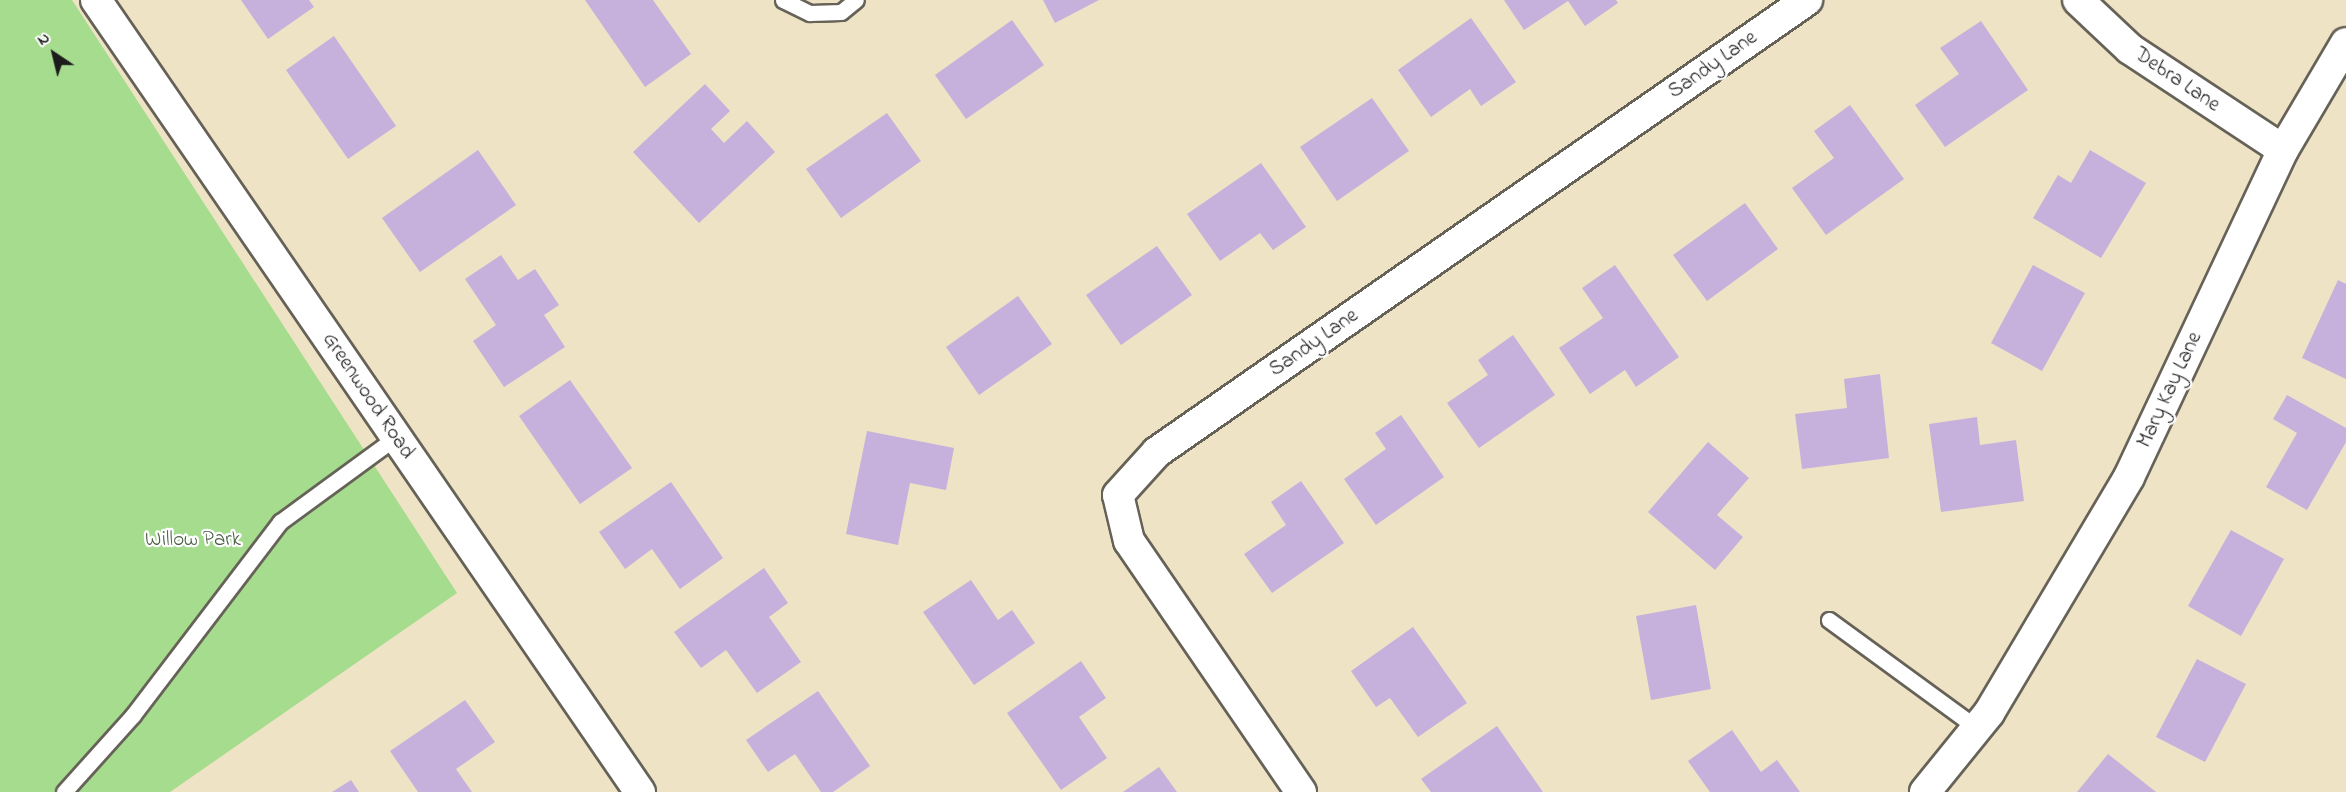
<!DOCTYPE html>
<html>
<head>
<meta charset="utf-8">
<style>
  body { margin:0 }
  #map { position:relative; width:2346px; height:792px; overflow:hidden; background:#efe3c6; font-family:"Indie Flower",sans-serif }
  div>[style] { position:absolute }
  .green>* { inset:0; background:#a5dc8e }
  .building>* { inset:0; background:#c5b1db }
  .roads { filter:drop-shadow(2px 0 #666258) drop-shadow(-2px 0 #666258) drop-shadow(0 2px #666258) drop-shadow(0 -2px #666258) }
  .lane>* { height:15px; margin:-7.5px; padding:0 7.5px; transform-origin:7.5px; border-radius:7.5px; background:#fff }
  .street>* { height:30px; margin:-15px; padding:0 15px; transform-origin:15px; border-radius:15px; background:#fff }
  span { translate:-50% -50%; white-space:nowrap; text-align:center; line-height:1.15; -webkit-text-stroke:4.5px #fff; paint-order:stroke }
  .street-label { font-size:21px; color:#1c1c1c }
  .park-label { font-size:21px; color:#4c5f44 }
  .north { position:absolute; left:24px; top:24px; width:60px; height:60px; -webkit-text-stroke:4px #fff; paint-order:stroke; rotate:325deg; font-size:16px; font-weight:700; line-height:24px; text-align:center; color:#1c1c1c }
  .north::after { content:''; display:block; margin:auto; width:21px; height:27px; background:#1c1c1c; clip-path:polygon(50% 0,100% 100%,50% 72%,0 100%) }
</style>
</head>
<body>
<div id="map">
  <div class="green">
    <div style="clip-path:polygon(0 0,72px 0,457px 593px,170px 792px,0 792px)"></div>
  </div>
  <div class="building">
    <div style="clip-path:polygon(241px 0,309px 0,314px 7px,268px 39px)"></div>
    <div style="clip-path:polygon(585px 0,653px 0,691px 54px,645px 87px)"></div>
    <div style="clip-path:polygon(1043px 0,1099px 0,1055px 23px)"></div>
    <div style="clip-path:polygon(1504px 0,1616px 0,1618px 3px,1585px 26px,1568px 1px,1524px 30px)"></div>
    <div style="clip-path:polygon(1471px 18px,1516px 82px,1481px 106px,1470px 89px,1431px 117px,1398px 70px)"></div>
    <div style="clip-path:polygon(1012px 20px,1044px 65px,966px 119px,935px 75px)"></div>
    <div style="clip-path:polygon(1981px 21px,2028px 90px,1945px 147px,1915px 105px,1959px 74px,1940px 48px)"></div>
    <div style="clip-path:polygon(334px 36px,396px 126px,348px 159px,286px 70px)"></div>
    <div style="clip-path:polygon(705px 84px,730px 111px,711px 129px,724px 143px,747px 121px,775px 152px,699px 223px,633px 152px)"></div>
    <div style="clip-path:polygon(1372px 98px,1409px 151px,1337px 201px,1300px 147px)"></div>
    <div style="clip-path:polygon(1850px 105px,1904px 179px,1826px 235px,1792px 188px,1834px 158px,1814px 131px)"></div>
    <div style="clip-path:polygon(887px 113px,921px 161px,841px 218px,806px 169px)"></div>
    <div style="clip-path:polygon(478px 150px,516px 205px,420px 272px,382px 218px)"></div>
    <div style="clip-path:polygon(2090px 150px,2146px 183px,2101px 258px,2033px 218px,2058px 175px,2071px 183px)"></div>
    <div style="clip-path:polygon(1261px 163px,1306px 227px,1273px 250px,1260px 233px,1220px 261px,1187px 214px)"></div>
    <div style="clip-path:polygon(1745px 203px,1778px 249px,1707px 301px,1673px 255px)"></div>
    <div style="clip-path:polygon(1157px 246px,1192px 295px,1121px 345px,1086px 295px)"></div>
    <div style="clip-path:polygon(501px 255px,518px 280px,535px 269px,559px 305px,544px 315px,565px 347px,504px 387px,473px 341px,496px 325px,465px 279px)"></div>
    <div style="clip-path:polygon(1615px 265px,1679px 357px,1636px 387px,1625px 370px,1590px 394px,1559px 348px,1603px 318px,1582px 288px)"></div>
    <div style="clip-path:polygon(2033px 265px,2085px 293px,2042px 371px,1991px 343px)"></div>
    <div style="clip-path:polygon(2338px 280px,2346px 284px,2346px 379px,2302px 358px)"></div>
    <div style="clip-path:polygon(1018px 296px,1052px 344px,979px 395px,946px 347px)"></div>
    <div style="clip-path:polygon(1513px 335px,1555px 395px,1479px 448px,1447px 403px,1488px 375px,1478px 360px)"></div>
    <div style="clip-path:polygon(1880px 374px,1889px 458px,1802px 469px,1795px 414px,1847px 408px,1844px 379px)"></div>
    <div style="clip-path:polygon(570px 380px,632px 468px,580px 504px,519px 416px)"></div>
    <div style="clip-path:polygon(2287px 395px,2346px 428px,2346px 442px,2307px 510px,2266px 487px,2297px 433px,2273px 419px)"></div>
    <div style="clip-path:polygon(1401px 415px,1444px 477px,1376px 525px,1344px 479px,1386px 449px,1375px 433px)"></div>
    <div style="clip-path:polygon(1977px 417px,1980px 445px,2016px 440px,2024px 501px,1941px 512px,1929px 424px)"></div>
    <div style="clip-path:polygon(867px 431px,954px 448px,946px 490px,910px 483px,898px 545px,846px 534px)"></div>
    <div style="clip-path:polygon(1708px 442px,1749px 478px,1717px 515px,1743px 537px,1715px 570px,1648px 512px)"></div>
    <div style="clip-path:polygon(1301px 481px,1344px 543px,1272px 593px,1244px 554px,1286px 525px,1271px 502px)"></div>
    <div style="clip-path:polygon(671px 482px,723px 558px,680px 589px,652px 549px,625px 569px,599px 532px)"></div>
    <div style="clip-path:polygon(2231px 530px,2284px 559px,2241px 636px,2188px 606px)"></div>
    <div style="clip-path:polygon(764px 568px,788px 603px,769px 617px,801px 662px,757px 693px,726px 650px,701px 668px,674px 632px)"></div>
    <div style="clip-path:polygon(971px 580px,998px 620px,1012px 610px,1035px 643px,974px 685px,923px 612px)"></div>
    <div style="clip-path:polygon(1696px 605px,1711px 689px,1651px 700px,1636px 616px)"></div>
    <div style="clip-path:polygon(1413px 627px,1467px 703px,1418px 737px,1390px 698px,1376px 707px,1351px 671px)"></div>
    <div style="clip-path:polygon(2197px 659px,2246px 684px,2205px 762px,2156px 737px)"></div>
    <div style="clip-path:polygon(1081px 661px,1106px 698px,1079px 717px,1107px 758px,1061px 790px,1007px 713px)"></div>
    <div style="clip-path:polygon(818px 691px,870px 766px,833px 792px,821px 792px,795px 754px,768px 772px,746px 740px)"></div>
    <div style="clip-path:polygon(465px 700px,495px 742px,456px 769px,472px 792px,418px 792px,390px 751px)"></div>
    <div style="clip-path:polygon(1497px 726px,1543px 792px,1431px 792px,1421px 779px)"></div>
    <div style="clip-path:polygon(1732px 730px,1761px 772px,1777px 760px,1800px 792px,1710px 792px,1688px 761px)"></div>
    <div style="clip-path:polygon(2108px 754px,2156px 792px,2077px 792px)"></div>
    <div style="clip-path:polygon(1159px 767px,1177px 792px,1123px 792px)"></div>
    <div style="clip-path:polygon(351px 780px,359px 792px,332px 792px)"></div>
  </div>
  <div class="roads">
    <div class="lane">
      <div style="left:783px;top:0;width:30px;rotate:26deg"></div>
      <div style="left:810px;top:13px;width:31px;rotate:-2deg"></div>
      <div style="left:841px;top:12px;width:19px;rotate:-39deg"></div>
      <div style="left:1829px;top:620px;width:183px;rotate:36.1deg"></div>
      <div style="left:64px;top:792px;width:103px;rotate:-48.1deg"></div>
      <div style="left:133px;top:715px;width:243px;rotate:-52.7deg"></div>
      <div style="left:280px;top:522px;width:144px;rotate:-36.2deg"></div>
    </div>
    <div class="street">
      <div style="left:96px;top:0;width:961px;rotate:55.52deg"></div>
      <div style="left:2078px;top:0;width:71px;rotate:43.3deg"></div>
      <div style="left:2130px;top:49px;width:183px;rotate:33.4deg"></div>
      <div style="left:1301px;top:792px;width:304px;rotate:-124.4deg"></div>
      <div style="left:1129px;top:541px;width:47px;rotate:-103.4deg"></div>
      <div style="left:1118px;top:495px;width:58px;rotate:-47.8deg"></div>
      <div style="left:1157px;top:452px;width:792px;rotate:-34.81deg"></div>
      <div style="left:1925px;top:792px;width:102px;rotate:-51deg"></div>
      <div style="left:1989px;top:713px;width:274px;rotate:-59.3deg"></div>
      <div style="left:2129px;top:477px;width:361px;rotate:-64.8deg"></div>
      <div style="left:2283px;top:150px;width:124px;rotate:-59.5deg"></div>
    </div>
  </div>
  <div class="street-label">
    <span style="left:1713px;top:65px;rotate:-35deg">Sandy Lane</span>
    <span style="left:2177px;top:80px;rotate:34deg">Debra Lane</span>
    <span style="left:1314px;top:343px;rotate:-35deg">Sandy Lane</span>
    <span style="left:2170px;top:390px;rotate:-65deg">Mary Kay Lane</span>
    <span style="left:368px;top:396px;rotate:56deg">Greenwood Road</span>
  </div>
  <div class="park-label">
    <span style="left:193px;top:540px">Willow Park</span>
  </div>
  <div class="north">N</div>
</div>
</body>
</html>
